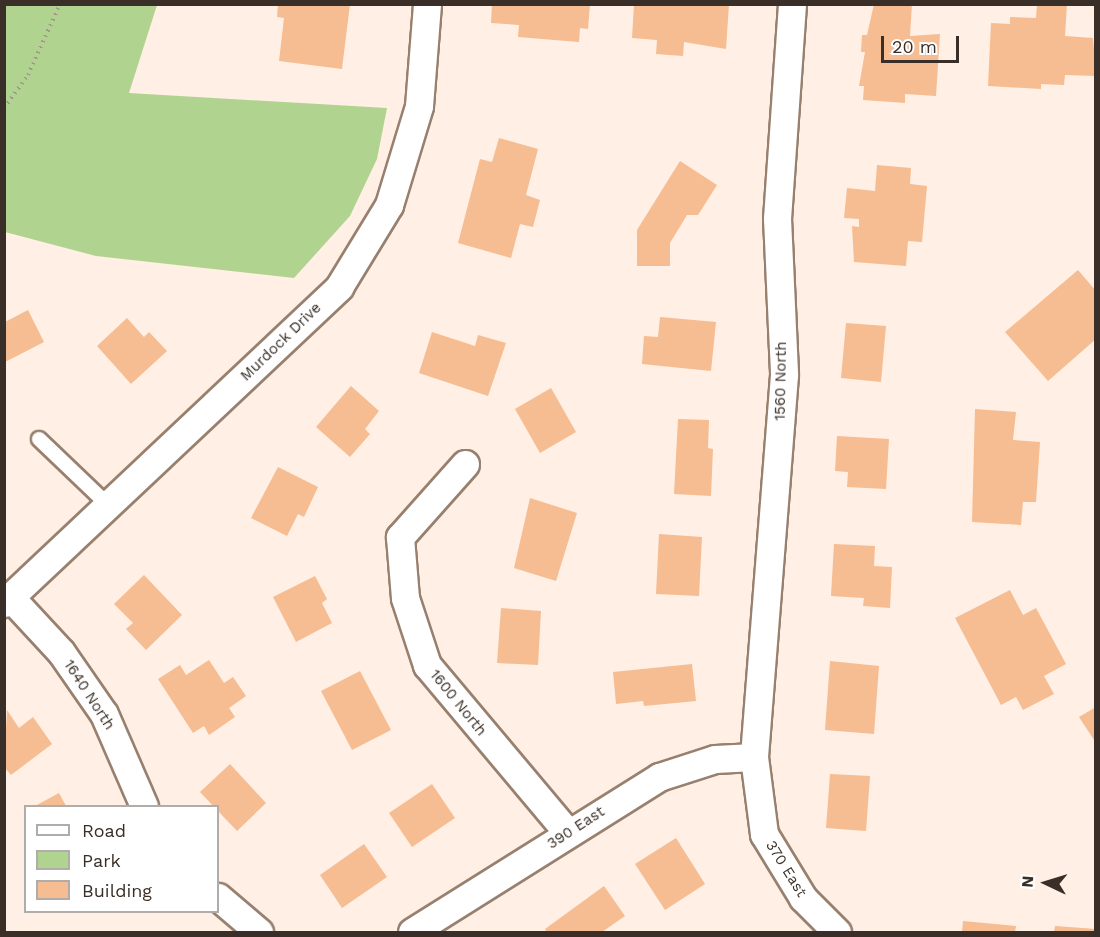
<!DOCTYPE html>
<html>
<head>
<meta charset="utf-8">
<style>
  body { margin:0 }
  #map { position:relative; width:1100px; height:937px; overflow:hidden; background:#ffefe4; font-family:"Work Sans",sans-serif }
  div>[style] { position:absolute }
  .green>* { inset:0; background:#b1d390 }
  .building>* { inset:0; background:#f6bc92 }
  .path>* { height:4px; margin-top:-2px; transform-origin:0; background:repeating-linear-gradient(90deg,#a2958c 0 1.5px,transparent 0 6px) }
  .roads { filter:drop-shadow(2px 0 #98806f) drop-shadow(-2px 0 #98806f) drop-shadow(0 2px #98806f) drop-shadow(0 -2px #98806f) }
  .lane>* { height:14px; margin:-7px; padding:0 7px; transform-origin:7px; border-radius:7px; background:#fff }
  .street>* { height:27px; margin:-13.5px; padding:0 13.5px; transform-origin:13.5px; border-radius:13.5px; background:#fff }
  span { translate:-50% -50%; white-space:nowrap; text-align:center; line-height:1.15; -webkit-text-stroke:4.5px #fff; paint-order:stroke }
  .street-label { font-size:15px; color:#392f28 }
  .frame { position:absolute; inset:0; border:6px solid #392f28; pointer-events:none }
  .legend { position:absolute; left:24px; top:805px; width:195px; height:108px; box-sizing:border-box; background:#fff; border:2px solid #b0aca9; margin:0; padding:8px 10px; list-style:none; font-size:18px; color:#392f28 }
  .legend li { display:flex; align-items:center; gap:12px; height:30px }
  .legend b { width:30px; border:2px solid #b0aca9 }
  .north { position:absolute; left:1016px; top:853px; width:60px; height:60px; -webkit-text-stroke:4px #fff; paint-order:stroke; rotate:274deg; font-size:16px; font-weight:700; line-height:24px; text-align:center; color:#392f28 }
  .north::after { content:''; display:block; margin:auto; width:21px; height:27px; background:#392f28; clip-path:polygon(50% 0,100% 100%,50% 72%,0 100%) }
  .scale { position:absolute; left:881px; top:36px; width:78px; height:27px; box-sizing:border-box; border:3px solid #392f28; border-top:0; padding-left:8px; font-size:18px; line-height:21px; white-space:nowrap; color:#392f28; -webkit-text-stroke:4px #fff; paint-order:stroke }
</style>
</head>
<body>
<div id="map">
  <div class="green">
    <div style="clip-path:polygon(4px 5px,157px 5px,129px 93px,387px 108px,377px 159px,350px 216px,294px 278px,96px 256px,5px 232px)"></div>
  </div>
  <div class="building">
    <div style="clip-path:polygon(278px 4px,350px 4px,342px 69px,279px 61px,284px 18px,277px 17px)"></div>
    <div style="clip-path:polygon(492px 4px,590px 4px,588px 29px,580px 28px,579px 42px,518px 37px,519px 25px,491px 23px)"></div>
    <div style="clip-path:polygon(634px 4px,729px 4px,726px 49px,684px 42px,683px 56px,656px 54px,657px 40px,632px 38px)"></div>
    <div style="clip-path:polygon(874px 4px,912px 4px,910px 36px,940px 34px,936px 96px,905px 94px,905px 103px,863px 100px,864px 86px,859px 86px,865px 52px,861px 52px,862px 35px,867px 35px)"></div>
    <div style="clip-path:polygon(1037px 4px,1067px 4px,1065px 36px,1093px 38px,1096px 76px,1065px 75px,1064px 85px,1041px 84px,1041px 89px,988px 86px,991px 23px,1010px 24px,1010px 17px,1036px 18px)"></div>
    <div style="clip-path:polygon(499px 138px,538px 149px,526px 195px,540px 200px,533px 227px,520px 224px,511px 258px,458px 243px,480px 159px,492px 162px)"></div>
    <div style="clip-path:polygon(680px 161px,717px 185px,698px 215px,687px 215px,670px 243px,670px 266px,637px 266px,637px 230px)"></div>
    <div style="clip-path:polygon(877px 165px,911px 168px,910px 184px,927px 186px,922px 242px,908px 241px,906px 266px,854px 262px,852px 226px,859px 227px,859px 219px,844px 218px,847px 188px,875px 191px)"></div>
    <div style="clip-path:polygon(1078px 270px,1096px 291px,1096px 339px,1048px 381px,1005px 332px)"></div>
    <div style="clip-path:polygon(28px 310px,44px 342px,5px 362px,5px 322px)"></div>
    <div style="clip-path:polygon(660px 317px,716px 322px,711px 371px,642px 364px,644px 336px,658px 337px)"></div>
    <div style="clip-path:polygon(127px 318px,144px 337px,149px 332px,167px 351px,131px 384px,97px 346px)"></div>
    <div style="clip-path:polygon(846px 323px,886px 326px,881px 382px,841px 378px)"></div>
    <div style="clip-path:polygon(432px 332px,475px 346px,478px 335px,506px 343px,488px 396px,419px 373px)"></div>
    <div style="clip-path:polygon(351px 386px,379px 411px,365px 429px,370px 434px,350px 457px,316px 427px)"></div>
    <div style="clip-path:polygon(551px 388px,576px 432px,540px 453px,515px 409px)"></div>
    <div style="clip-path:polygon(975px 409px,1016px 412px,1013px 440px,1040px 442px,1036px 502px,1023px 502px,1021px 525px,972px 522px)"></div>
    <div style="clip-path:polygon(678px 419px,709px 420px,708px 448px,713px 449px,711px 496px,674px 494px)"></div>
    <div style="clip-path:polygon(837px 436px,889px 439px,886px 489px,847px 487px,848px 472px,835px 471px)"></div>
    <div style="clip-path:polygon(278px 467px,318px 487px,304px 517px,298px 514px,287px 536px,251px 518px)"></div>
    <div style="clip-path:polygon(530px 498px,577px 513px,556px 581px,514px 568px)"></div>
    <div style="clip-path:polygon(659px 534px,702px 537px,699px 596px,656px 594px)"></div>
    <div style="clip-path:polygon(834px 544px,875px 546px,874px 566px,892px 567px,890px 608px,863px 606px,864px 598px,831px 596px)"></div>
    <div style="clip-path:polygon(144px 575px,182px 615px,146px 650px,126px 629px,133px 623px,114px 604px)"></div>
    <div style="clip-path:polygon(315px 576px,327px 599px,322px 603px,332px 623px,296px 642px,273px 597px)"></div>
    <div style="clip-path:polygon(1010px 590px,1023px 615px,1036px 608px,1066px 664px,1044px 676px,1054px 694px,1023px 710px,1016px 697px,1001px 705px,955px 618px)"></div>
    <div style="clip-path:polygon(501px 608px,541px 611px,538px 665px,497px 663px)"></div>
    <div style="clip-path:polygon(209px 660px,224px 683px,233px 677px,246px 696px,229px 708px,235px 717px,209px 735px,204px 726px,193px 733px,158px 679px,180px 665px,186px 675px)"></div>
    <div style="clip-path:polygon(830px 661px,879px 666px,874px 734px,825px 730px)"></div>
    <div style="clip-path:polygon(692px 664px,696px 701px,644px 706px,643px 701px,616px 704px,613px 672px)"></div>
    <div style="clip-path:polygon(360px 671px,391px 730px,352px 750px,321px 691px)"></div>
    <div style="clip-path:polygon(1096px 707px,1096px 743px,1079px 717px)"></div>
    <div style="clip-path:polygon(7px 710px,19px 728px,33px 717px,52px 744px,11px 775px,4px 767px)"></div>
    <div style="clip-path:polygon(230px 764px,266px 803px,237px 831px,200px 792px)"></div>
    <div style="clip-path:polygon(830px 774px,870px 776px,866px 831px,826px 828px)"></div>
    <div style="clip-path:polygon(432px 784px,455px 818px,412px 847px,389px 813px)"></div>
    <div style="clip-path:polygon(59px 793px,66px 806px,35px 806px)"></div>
    <div style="clip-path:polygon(676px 838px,705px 884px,665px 910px,635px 864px)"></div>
    <div style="clip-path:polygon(364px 844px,387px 877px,342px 908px,320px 875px)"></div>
    <div style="clip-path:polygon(604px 886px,625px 916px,602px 932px,547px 932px,545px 929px)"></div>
    <div style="clip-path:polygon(963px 921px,1016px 926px,1015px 932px,962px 932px)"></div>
    <div style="clip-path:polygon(1055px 926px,1096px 929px,1096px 932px,1054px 932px)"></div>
  </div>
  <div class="path">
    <div style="left:4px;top:108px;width:41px;rotate:-54deg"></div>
    <div style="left:28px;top:75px;width:78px;rotate:-65.7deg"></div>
  </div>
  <div class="roads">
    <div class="lane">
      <div style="left:39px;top:439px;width:97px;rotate:43.7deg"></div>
    </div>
    <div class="street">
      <div style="left:792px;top:4px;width:215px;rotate:94deg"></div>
      <div style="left:777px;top:218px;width:157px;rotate:87.4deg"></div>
      <div style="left:784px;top:375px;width:383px;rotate:94.5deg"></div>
      <div style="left:754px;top:757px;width:78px;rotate:82.6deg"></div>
      <div style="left:764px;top:834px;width:75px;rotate:58.6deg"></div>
      <div style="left:803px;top:898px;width:48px;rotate:45deg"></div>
      <div style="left:465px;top:464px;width:98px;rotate:131.7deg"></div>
      <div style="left:400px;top:537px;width:61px;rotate:85.3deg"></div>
      <div style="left:405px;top:598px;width:71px;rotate:71.8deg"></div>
      <div style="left:427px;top:665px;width:219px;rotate:50deg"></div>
      <div style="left:10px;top:597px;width:75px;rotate:47.2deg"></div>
      <div style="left:61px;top:652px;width:75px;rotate:55.3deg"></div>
      <div style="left:104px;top:714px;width:100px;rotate:66.5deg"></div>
      <div style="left:4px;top:603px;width:461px;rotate:-43.3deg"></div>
      <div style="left:339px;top:287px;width:96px;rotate:-58.6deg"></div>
      <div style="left:389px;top:205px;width:103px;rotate:-73.1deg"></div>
      <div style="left:419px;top:106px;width:102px;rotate:-85.5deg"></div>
      <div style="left:218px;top:897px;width:54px;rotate:40.5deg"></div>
      <div style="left:412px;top:932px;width:292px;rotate:-32.1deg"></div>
      <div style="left:659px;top:777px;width:59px;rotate:-17.8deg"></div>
      <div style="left:715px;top:759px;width:39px;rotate:-3deg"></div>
    </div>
  </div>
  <div class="street-label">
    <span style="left:281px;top:342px;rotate:-44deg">Murdock Drive</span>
    <span style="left:781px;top:381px;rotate:-89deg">1560 North</span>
    <span style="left:89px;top:695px;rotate:57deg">1640 North</span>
    <span style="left:458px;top:703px;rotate:51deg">1600 North</span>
    <span style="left:576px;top:828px;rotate:-33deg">390 East</span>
    <span style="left:786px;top:869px;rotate:58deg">370 East</span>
  </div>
  <div class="frame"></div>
  <ul class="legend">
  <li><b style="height:8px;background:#fff"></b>Road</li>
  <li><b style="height:16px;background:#b1d390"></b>Park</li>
  <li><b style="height:16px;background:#f6bc92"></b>Building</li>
  </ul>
  <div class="north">N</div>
  <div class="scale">20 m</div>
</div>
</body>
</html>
